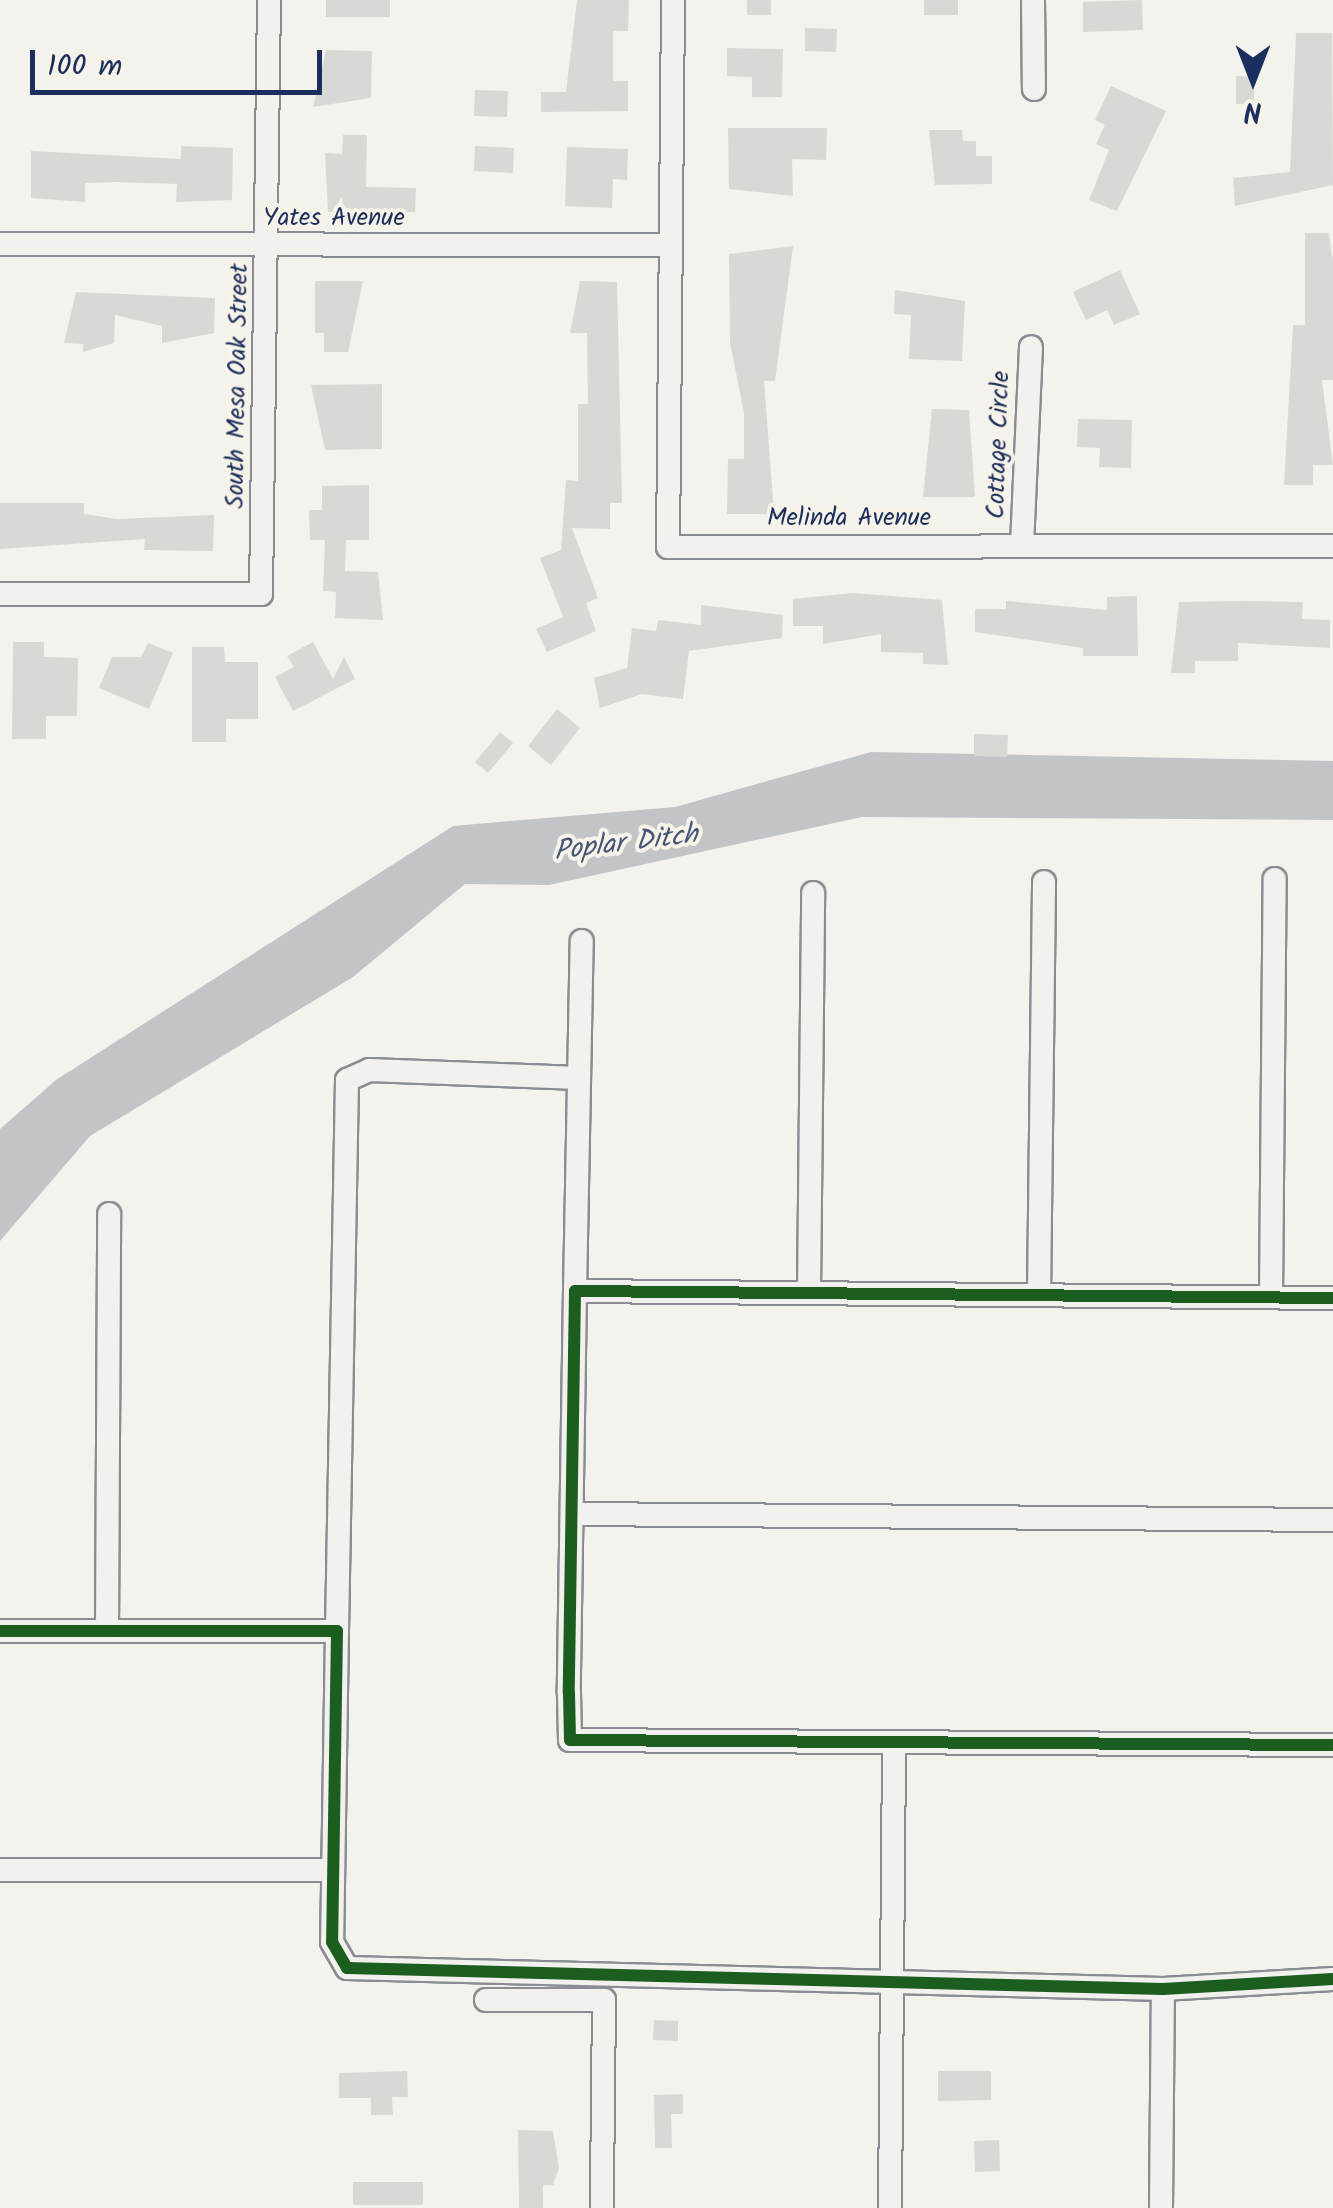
<!DOCTYPE html>
<html>
<head>
<meta charset="utf-8">
<style>
  body { margin:0 }
  #map { position:relative; width:1333px; height:2208px; overflow:hidden; background:#f4f2ec; font-family:Kalam,sans-serif }
  div>[style] { position:absolute }
  .water>* { inset:0; background:#c2c4c8 }
  .building>* { inset:0; background:#d8d8d5 }
  .roads { filter:drop-shadow(2px 0 #898c92) drop-shadow(-2px 0 #898c92) drop-shadow(0 2px #898c92) drop-shadow(0 -2px #898c92) }
  .street>* { height:22px; margin:-11px; padding:0 11px; transform-origin:11px; border-radius:11px; background:#f2f1ed }
  .cycleway>* { height:12px; margin:-6px; padding:0 6px; transform-origin:6px; border-radius:6px; background:#1b5e20 }
  span { translate:-50% -50%; white-space:nowrap; text-align:center; line-height:1.15; -webkit-text-stroke:8px #f7f3e8; paint-order:stroke }
  .street-label { font-size:25px; color:#1b2f5e }
  .water-label { font-size:28px; color:#465679; font-style:italic }
  .north { position:absolute; left:1203px; top:30px; width:100px; height:100px; -webkit-text-stroke:8px #f7f3e8; paint-order:stroke; rotate:180deg; font-size:28px; font-weight:700; line-height:40px; text-align:center; color:#1b2f5e }
  .north::after { content:''; display:block; margin:auto; width:35px; height:45px; background:#1b2f5e; clip-path:polygon(50% 0,100% 100%,50% 72%,0 100%) }
  .scale { position:absolute; left:30px; top:50px; width:292px; height:45px; box-sizing:border-box; border:5px solid #1b2f5e; border-top:0; padding-left:12px; font-size:30px; line-height:35px; white-space:nowrap; color:#1b2f5e; -webkit-text-stroke:8px #f7f3e8; paint-order:stroke }
</style>
</head>
<body>
<div id="map">
  <div class="water">
    <div style="clip-path:polygon(871px 752px,1333px 761px,1333px 820px,862px 817px,549px 885px,465px 884px,353px 977px,90px 1136px,0 1241px,0 1129px,56px 1080px,453px 826px,675px 807px)"></div>
  </div>
  <div class="building">
    <div style="clip-path:polygon(326px 0,390px 0,390px 17px,326px 17px)"></div>
    <div style="clip-path:polygon(577px 0,629px 0,628px 31px,613px 31px,613px 81px,628px 81px,628px 111px,541px 112px,541px 92px,566px 92px)"></div>
    <div style="clip-path:polygon(747px 0,771px 0,771px 15px,747px 15px)"></div>
    <div style="clip-path:polygon(924px 0,958px 0,958px 15px,924px 15px)"></div>
    <div style="clip-path:polygon(1142px 0,1143px 30px,1083px 32px,1083px 2px)"></div>
    <div style="clip-path:polygon(805px 28px,837px 29px,836px 52px,805px 51px)"></div>
    <div style="clip-path:polygon(1296px 33px,1332px 33px,1333px 185px,1235px 206px,1233px 178px,1290px 172px)"></div>
    <div style="clip-path:polygon(727px 48px,783px 49px,782px 97px,752px 97px,752px 77px,727px 76px)"></div>
    <div style="clip-path:polygon(326px 50px,372px 51px,371px 98px,313px 107px)"></div>
    <div style="clip-path:polygon(1236px 76px,1254px 77px,1254px 104px,1236px 104px)"></div>
    <div style="clip-path:polygon(1111px 86px,1166px 111px,1117px 211px,1089px 200px,1109px 150px,1096px 144px,1105px 125px,1095px 120px)"></div>
    <div style="clip-path:polygon(475px 90px,508px 91px,507px 117px,474px 116px)"></div>
    <div style="clip-path:polygon(728px 128px,827px 128px,826px 160px,792px 159px,793px 196px,729px 189px)"></div>
    <div style="clip-path:polygon(929px 130px,962px 130px,963px 141px,976px 141px,976px 156px,992px 156px,992px 184px,935px 185px)"></div>
    <div style="clip-path:polygon(343px 135px,367px 135px,366px 187px,416px 188px,415px 212px,328px 212px,325px 153px,342px 154px)"></div>
    <div style="clip-path:polygon(181px 146px,233px 148px,232px 200px,176px 202px,177px 184px,117px 182px,85px 183px,85px 202px,31px 198px,31px 151px,181px 159px)"></div>
    <div style="clip-path:polygon(475px 146px,514px 148px,513px 173px,474px 171px)"></div>
    <div style="clip-path:polygon(567px 147px,628px 149px,627px 180px,613px 179px,612px 208px,565px 206px)"></div>
    <div style="clip-path:polygon(1305px 233px,1329px 233px,1333px 261px,1333px 380px,1322px 380px,1333px 465px,1313px 465px,1313px 485px,1284px 485px,1293px 325px,1305px 325px)"></div>
    <div style="clip-path:polygon(793px 246px,775px 381px,764px 381px,774px 514px,727px 514px,728px 459px,744px 459px,744px 413px,730px 342px,729px 254px)"></div>
    <div style="clip-path:polygon(1120px 270px,1140px 314px,1114px 325px,1107px 310px,1086px 320px,1073px 292px)"></div>
    <div style="clip-path:polygon(315px 281px,363px 281px,348px 352px,324px 352px,324px 333px,315px 333px)"></div>
    <div style="clip-path:polygon(580px 281px,617px 282px,622px 503px,610px 503px,610px 529px,572px 528px,598px 598px,586px 603px,596px 631px,547px 652px,536px 629px,563px 617px,540px 558px,561px 550px,566px 480px,578px 481px,578px 404px,588px 404px,587px 333px,570px 333px)"></div>
    <div style="clip-path:polygon(895px 290px,965px 301px,962px 361px,909px 359px,911px 315px,894px 314px)"></div>
    <div style="clip-path:polygon(76px 292px,215px 298px,214px 333px,162px 343px,162px 326px,115px 315px,114px 343px,83px 352px,83px 344px,64px 343px)"></div>
    <div style="clip-path:polygon(382px 384px,382px 449px,325px 450px,311px 385px)"></div>
    <div style="clip-path:polygon(932px 409px,969px 410px,975px 497px,923px 497px)"></div>
    <div style="clip-path:polygon(1078px 419px,1132px 420px,1131px 468px,1099px 467px,1100px 448px,1077px 447px)"></div>
    <div style="clip-path:polygon(369px 485px,369px 540px,346px 540px,345px 571px,378px 572px,383px 620px,335px 618px,336px 592px,323px 591px,325px 540px,310px 540px,309px 510px,322px 510px,322px 486px)"></div>
    <div style="clip-path:polygon(0 503px,84px 503px,84px 514px,117px 519px,214px 515px,213px 551px,144px 550px,145px 539px,0 549px)"></div>
    <div style="clip-path:polygon(853px 593px,942px 600px,948px 665px,923px 664px,923px 653px,881px 652px,881px 634px,823px 644px,823px 626px,793px 626px,793px 599px)"></div>
    <div style="clip-path:polygon(1137px 596px,1138px 656px,1083px 656px,1083px 648px,975px 632px,975px 609px,1006px 609px,1006px 601px,1107px 610px,1107px 597px)"></div>
    <div style="clip-path:polygon(1245px 601px,1303px 602px,1302px 619px,1330px 620px,1330px 648px,1238px 643px,1238px 661px,1195px 661px,1195px 673px,1171px 673px,1179px 602px)"></div>
    <div style="clip-path:polygon(701px 605px,783px 615px,782px 638px,689px 651px,683px 699px,642px 694px,600px 708px,594px 678px,627px 668px,632px 628px,656px 631px,658px 620px,701px 625px)"></div>
    <div style="clip-path:polygon(13px 642px,44px 642px,44px 657px,78px 658px,77px 716px,46px 716px,46px 739px,12px 739px)"></div>
    <div style="clip-path:polygon(313px 642px,333px 679px,344px 657px,355px 679px,293px 711px,275px 677px,294px 667px,287px 656px)"></div>
    <div style="clip-path:polygon(148px 643px,173px 653px,149px 709px,99px 688px,112px 657px,141px 657px)"></div>
    <div style="clip-path:polygon(192px 647px,224px 647px,225px 662px,258px 662px,258px 719px,226px 719px,226px 742px,192px 742px)"></div>
    <div style="clip-path:polygon(557px 709px,580px 728px,551px 765px,528px 746px)"></div>
    <div style="clip-path:polygon(500px 732px,513px 743px,488px 773px,475px 762px)"></div>
    <div style="clip-path:polygon(974px 734px,1008px 735px,1007px 757px,974px 756px)"></div>
    <div style="clip-path:polygon(654px 2020px,678px 2021px,678px 2041px,653px 2040px)"></div>
    <div style="clip-path:polygon(407px 2071px,408px 2097px,392px 2097px,393px 2115px,371px 2115px,371px 2098px,339px 2098px,339px 2073px)"></div>
    <div style="clip-path:polygon(938px 2071px,991px 2071px,991px 2100px,938px 2101px)"></div>
    <div style="clip-path:polygon(683px 2094px,683px 2114px,671px 2114px,672px 2148px,655px 2148px,654px 2095px)"></div>
    <div style="clip-path:polygon(518px 2130px,553px 2131px,559px 2168px,553px 2185px,543px 2185px,543px 2208px,519px 2208px)"></div>
    <div style="clip-path:polygon(999px 2140px,1000px 2171px,975px 2172px,974px 2141px)"></div>
    <div style="clip-path:polygon(353px 2182px,423px 2182px,423px 2205px,353px 2205px)"></div>
  </div>
  <div class="roads">
    <div class="street">
      <div style="left:673px;top:0;width:547px;rotate:90.52deg"></div>
      <div style="left:668px;top:547px;width:665px;rotate:-0.09deg"></div>
      <div style="left:1033px;top:0;width:89px;rotate:89.4deg"></div>
      <div style="left:0;top:244px;width:668px;rotate:0.09deg"></div>
      <div style="left:1022px;top:545px;width:198px;rotate:-87.4deg"></div>
      <div style="left:0;top:594px;width:261px"></div>
      <div style="left:261px;top:594px;width:594px;rotate:-89.23deg"></div>
      <div style="left:575px;top:1291px;width:350px;rotate:-88.9deg"></div>
      <div style="left:809px;top:1293px;width:400px;rotate:-89.4deg"></div>
      <div style="left:1039px;top:1295px;width:413px;rotate:-89.3deg"></div>
      <div style="left:1271px;top:1297px;width:418px;rotate:-89.5deg"></div>
      <div style="left:1333px;top:1298px;width:758px;rotate:-179.47deg"></div>
      <div style="left:575px;top:1291px;width:402px;rotate:90.9deg"></div>
      <div style="left:569px;top:1693px;width:47px;rotate:88.8deg"></div>
      <div style="left:570px;top:1740px;width:763px;rotate:0.38deg"></div>
      <div style="left:572px;top:1514px;width:761px;rotate:0.45deg"></div>
      <div style="left:0;top:1631px;width:337px"></div>
      <div style="left:337px;top:1631px;width:311px;rotate:90.9deg"></div>
      <div style="left:332px;top:1942px;width:30px;rotate:60deg"></div>
      <div style="left:347px;top:1968px;width:816px;rotate:1.47deg"></div>
      <div style="left:1163px;top:1989px;width:170px;rotate:-3.4deg"></div>
      <div style="left:107px;top:1631px;width:417px;rotate:-89.7deg"></div>
      <div style="left:337px;top:1631px;width:551px;rotate:-88.96deg"></div>
      <div style="left:347px;top:1080px;width:24px;rotate:-24deg"></div>
      <div style="left:369px;top:1070px;width:210px;rotate:2.2deg"></div>
      <div style="left:0;top:1870px;width:333px"></div>
      <div style="left:486px;top:2000px;width:118px"></div>
      <div style="left:604px;top:2000px;width:208px;rotate:90.6deg"></div>
      <div style="left:890px;top:2208px;width:464px;rotate:-89.5deg"></div>
      <div style="left:1161px;top:2208px;width:219px;rotate:-89.5deg"></div>
    </div>
  </div>
  <div class="cycleway">
    <div style="left:1333px;top:1298px;width:758px;rotate:-179.47deg"></div>
    <div style="left:575px;top:1291px;width:402px;rotate:90.9deg"></div>
    <div style="left:569px;top:1693px;width:47px;rotate:88.8deg"></div>
    <div style="left:570px;top:1740px;width:763px;rotate:0.38deg"></div>
    <div style="left:0;top:1631px;width:337px"></div>
    <div style="left:337px;top:1631px;width:311px;rotate:90.9deg"></div>
    <div style="left:332px;top:1942px;width:30px;rotate:60deg"></div>
    <div style="left:347px;top:1968px;width:816px;rotate:1.47deg"></div>
    <div style="left:1163px;top:1989px;width:170px;rotate:-3.4deg"></div>
  </div>
  <div class="street-label">
    <span style="left:334px;top:218px">Yates Avenue</span>
    <span style="left:238px;top:386px;rotate:-89deg">South Mesa Oak Street</span>
    <span style="left:999px;top:445px;rotate:-88deg">Cottage Circle</span>
    <span style="left:849px;top:518px">Melinda Avenue</span>
  </div>
  <div class="water-label">
    <span style="left:626px;top:844px;rotate:-7deg">Poplar Ditch</span>
  </div>
  <div class="north">N</div>
  <div class="scale">100 m</div>
</div>
</body>
</html>
